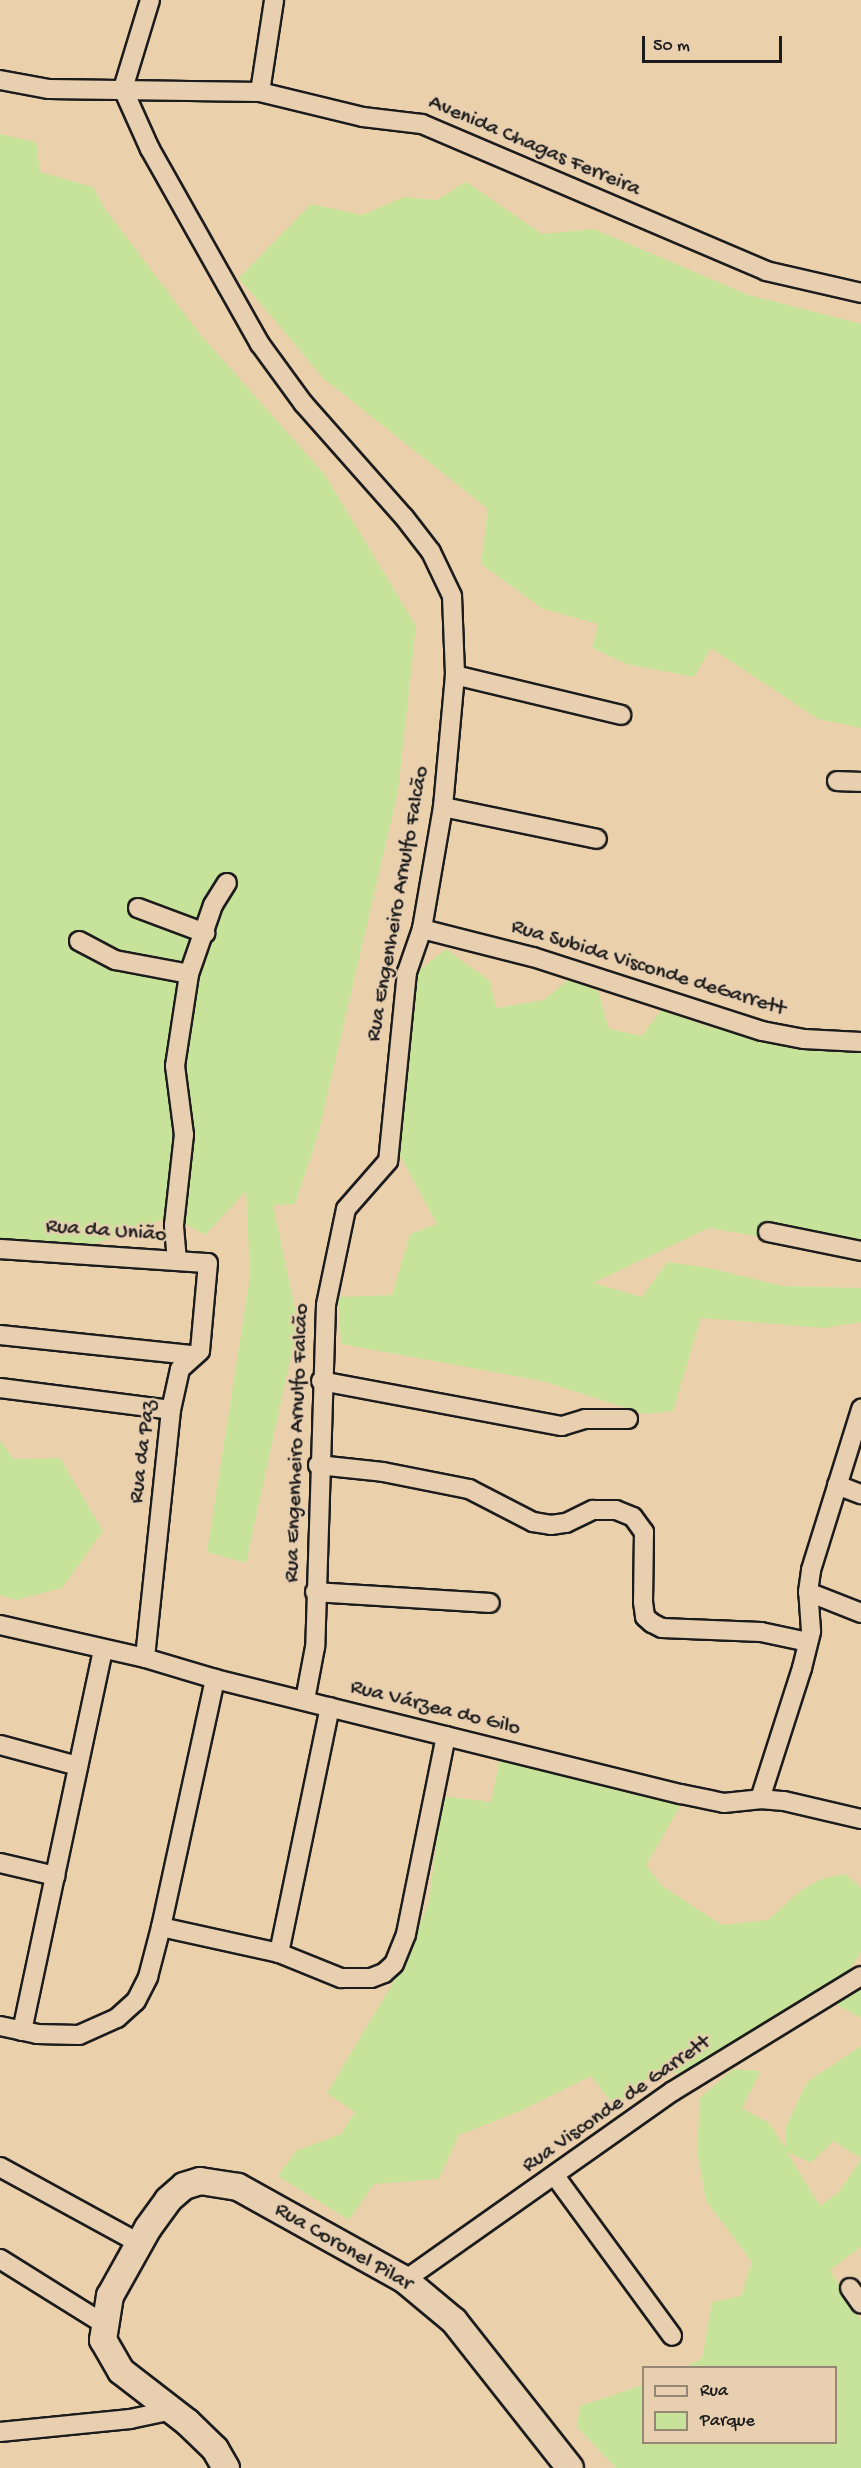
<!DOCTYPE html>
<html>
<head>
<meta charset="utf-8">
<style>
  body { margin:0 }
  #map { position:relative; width:861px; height:2468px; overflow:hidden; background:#ebd0ac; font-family:"Gochi Hand",sans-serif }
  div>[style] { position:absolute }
  .green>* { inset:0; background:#c7e299 }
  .roads { filter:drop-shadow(2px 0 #1c1c1c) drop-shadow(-2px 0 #1c1c1c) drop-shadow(0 2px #1c1c1c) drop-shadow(0 -2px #1c1c1c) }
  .street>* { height:18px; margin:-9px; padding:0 9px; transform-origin:9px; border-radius:9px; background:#e8cfb0 }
  .secondary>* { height:26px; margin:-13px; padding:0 13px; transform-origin:13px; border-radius:13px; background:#e8cfb0 }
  span { translate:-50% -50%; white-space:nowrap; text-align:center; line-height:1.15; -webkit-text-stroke:4.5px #e8cfb0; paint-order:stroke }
  .street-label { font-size:22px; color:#1c1c1c }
  .legend { position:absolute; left:642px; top:2366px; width:195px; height:78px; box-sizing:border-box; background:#e8cfb0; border:2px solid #968775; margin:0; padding:8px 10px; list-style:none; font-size:18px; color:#1c1c1c }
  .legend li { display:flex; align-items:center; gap:12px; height:30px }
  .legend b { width:30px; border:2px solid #968775 }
  .scale { position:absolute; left:642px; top:36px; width:140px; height:27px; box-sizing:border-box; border:3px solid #1c1c1c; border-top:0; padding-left:8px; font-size:18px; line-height:21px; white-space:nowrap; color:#1c1c1c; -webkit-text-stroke:4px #e8cfb0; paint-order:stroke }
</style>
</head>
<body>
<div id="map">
  <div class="green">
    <div style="clip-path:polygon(0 134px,36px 142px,40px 172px,93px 187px,105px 209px,199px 333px,325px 475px,416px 626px,398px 791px,318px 1135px,295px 1204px,273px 1205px,298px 1323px,246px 1563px,207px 1552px,250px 1276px,246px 1191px,205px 1235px,172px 1216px,80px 1249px,0 1243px)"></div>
    <div style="clip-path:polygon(466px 182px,542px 234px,594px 229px,749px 295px,861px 324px,861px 728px,818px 719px,711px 648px,694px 677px,626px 664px,592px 648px,598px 624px,543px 609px,481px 564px,488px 509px,323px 378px,239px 278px,311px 204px,362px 215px,404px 197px,437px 200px)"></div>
    <div style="clip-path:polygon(446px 949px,490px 981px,496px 1008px,544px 1000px,569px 979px,598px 991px,609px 1029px,642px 1036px,661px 1010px,709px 1027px,812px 1049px,861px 1051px,861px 1254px,709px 1228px,593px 1283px,642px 1297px,667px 1262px,709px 1268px,782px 1286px,861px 1288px,861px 1322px,825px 1328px,701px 1318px,673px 1411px,645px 1414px,542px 1381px,341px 1344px,338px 1297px,392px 1295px,410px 1234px,437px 1224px,395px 1146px,412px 976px)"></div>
    <div style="clip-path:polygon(0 1441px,14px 1459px,60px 1458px,103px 1531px,62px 1588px,16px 1600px,0 1595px)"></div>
    <div style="clip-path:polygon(500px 1758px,682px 1803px,646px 1865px,662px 1886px,722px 1925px,768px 1920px,800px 1891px,821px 1879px,845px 1874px,861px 1888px,861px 1952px,850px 1969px,687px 2073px,653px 2073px,616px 2108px,591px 2076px,520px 2111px,459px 2135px,439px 2179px,374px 2184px,349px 2220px,278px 2176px,296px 2151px,341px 2134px,355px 2112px,327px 2093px,403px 1966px,429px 1902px,442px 1796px,491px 1802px)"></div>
    <div style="clip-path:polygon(861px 1986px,861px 2018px,834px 2003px)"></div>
    <div style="clip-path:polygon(861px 2046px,861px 2158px,833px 2141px,811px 2163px,787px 2152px,820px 2206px,839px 2192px,861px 2159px,861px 2247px,830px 2270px,861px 2320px,861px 2468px,616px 2468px,577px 2427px,580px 2406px,643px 2385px,644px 2442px,836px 2442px,836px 2368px,684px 2367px,702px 2359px,712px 2302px,741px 2296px,752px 2262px,706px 2201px,697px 2150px,700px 2098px,733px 2069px,761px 2071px,742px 2108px,769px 2123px,786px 2149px,785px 2129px,807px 2082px)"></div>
  </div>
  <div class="roads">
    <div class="street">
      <div style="left:150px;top:0;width:93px;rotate:106.9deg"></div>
      <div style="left:123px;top:89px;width:66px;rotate:65.8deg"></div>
      <div style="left:150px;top:149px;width:224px;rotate:60.6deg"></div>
      <div style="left:260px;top:344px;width:73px;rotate:53.9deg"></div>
      <div style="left:303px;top:403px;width:152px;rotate:48.5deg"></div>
      <div style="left:404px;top:517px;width:44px;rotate:52.4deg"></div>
      <div style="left:431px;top:552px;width:49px;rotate:64.5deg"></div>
      <div style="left:452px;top:596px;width:79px;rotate:87.8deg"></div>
      <div style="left:455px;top:675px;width:133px;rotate:95.2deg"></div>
      <div style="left:443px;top:807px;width:124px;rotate:99.8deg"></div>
      <div style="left:422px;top:929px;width:46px;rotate:109.2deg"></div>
      <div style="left:407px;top:972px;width:190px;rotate:95.7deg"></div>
      <div style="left:388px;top:1161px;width:64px;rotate:131.2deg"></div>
      <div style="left:346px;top:1209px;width:98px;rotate:101.8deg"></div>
      <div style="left:326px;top:1305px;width:342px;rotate:91.8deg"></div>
      <div style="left:315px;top:1647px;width:54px;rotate:100.7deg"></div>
      <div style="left:0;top:80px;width:50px;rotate:10.4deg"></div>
      <div style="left:49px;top:89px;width:211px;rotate:0.8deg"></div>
      <div style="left:260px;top:92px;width:106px;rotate:13.6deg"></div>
      <div style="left:363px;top:117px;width:59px;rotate:6.8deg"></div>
      <div style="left:422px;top:124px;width:374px;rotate:23.1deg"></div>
      <div style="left:766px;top:271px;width:98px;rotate:13deg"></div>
      <div style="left:260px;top:92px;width:93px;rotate:-81.3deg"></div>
      <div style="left:455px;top:675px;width:171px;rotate:13.5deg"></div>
      <div style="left:837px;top:781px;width:24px;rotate:2deg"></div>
      <div style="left:443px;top:807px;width:157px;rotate:11.7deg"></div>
      <div style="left:138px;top:908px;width:72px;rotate:20.5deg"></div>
      <div style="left:422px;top:929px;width:114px;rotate:14.2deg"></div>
      <div style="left:533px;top:957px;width:241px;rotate:17.9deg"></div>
      <div style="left:762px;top:1031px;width:43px;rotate:10.8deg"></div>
      <div style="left:804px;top:1039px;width:57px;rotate:3deg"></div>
      <div style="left:79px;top:941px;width:41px;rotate:27.8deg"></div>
      <div style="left:115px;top:960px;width:75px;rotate:10.7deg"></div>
      <div style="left:768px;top:1232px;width:95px;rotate:11.5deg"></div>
      <div style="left:0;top:1249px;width:208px;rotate:3.9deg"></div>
      <div style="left:208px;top:1263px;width:88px;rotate:95.2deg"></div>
      <div style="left:200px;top:1351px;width:27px;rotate:138deg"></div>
      <div style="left:180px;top:1369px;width:42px;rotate:102.4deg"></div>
      <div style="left:171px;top:1410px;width:249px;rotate:96deg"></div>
      <div style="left:177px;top:1261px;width:36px;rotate:-95deg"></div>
      <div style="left:174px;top:1225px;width:91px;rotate:-83.7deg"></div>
      <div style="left:184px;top:1135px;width:70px;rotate:-97.4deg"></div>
      <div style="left:175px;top:1066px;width:93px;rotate:-81.3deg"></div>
      <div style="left:189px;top:974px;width:73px;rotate:-70.8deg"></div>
      <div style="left:213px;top:905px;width:26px;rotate:-58deg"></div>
      <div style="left:0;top:1335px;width:192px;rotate:6deg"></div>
      <div style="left:321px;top:1381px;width:245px;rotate:10.6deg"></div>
      <div style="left:562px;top:1426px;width:24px;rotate:-17deg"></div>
      <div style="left:585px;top:1419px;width:43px"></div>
      <div style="left:0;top:1388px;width:172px;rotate:7.3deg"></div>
      <div style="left:318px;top:1465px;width:65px;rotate:6.1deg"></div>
      <div style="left:383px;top:1472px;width:88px;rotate:11.2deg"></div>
      <div style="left:469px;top:1489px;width:72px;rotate:27.3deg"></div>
      <div style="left:533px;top:1522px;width:18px;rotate:9deg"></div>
      <div style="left:551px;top:1525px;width:15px;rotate:-8deg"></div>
      <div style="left:566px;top:1523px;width:30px;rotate:-26deg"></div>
      <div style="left:593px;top:1510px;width:23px"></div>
      <div style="left:616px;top:1510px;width:18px;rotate:22deg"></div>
      <div style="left:633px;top:1517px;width:19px;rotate:54deg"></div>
      <div style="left:644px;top:1532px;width:70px;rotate:90.8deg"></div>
      <div style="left:643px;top:1602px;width:15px;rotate:82deg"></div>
      <div style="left:645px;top:1617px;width:9px;rotate:41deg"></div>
      <div style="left:652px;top:1623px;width:11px;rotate:27deg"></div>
      <div style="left:662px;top:1628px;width:99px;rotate:2.3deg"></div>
      <div style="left:761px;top:1632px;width:48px;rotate:12deg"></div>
      <div style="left:837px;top:1485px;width:26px;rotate:21deg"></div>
      <div style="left:315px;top:1592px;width:175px;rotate:3.6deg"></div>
      <div style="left:808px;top:1592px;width:57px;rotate:21.6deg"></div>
      <div style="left:0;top:1625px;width:149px;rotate:12.8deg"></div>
      <div style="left:145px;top:1658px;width:73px;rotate:16.7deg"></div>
      <div style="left:215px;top:1679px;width:480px;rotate:13.9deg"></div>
      <div style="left:681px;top:1794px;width:44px;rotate:11.8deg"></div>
      <div style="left:724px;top:1803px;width:36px;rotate:-6deg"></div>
      <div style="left:760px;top:1799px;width:24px;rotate:5deg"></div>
      <div style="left:784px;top:1801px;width:79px;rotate:13.2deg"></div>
      <div style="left:0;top:1745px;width:81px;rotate:15.1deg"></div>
      <div style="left:760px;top:1799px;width:138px;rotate:-72.2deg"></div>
      <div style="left:802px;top:1668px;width:38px;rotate:-76deg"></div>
      <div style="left:811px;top:1631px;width:39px;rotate:-94deg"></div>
      <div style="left:808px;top:1592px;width:22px;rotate:-82deg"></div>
      <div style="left:811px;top:1570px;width:169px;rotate:-72.7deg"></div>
      <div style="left:0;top:1863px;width:57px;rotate:13.3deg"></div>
      <div style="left:161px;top:1927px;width:121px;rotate:12.4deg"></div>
      <div style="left:279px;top:1953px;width:67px;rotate:22deg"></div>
      <div style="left:341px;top:1978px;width:30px"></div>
      <div style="left:371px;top:1978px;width:14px;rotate:-21deg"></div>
      <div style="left:384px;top:1973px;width:13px;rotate:-42deg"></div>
      <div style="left:394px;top:1964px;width:32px;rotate:-68deg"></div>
      <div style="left:406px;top:1934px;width:202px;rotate:-78.6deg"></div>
      <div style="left:279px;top:1953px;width:251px;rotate:-78.3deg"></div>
      <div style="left:0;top:2026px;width:38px;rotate:12deg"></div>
      <div style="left:37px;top:2034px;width:42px;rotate:1.4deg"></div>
      <div style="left:79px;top:2035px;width:42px;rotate:-24.1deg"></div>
      <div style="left:117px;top:2018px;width:25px;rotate:-42deg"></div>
      <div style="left:136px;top:2001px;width:27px;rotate:-63deg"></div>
      <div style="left:148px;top:1977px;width:52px;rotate:-75.4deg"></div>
      <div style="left:161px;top:1927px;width:254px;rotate:-77.7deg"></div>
      <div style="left:22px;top:2031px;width:389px;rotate:-78deg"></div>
      <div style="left:0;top:2167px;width:158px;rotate:28.7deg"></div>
      <div style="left:555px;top:2176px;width:198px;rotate:53.8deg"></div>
      <div style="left:0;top:2259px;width:123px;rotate:32deg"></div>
      <div style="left:405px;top:2280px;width:328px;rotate:-35.2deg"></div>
      <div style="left:673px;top:2091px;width:220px;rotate:-31.5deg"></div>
      <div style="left:850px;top:2288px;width:19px;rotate:55deg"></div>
      <div style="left:0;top:2432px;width:131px;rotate:-5.7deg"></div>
      <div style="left:130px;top:2419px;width:40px;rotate:-12deg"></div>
    </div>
    <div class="secondary">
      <div style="left:226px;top:2468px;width:22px;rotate:-120deg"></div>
      <div style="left:215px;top:2449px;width:39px;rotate:-136deg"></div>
      <div style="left:187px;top:2422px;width:83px;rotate:-142.3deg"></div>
      <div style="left:121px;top:2371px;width:36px;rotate:-120deg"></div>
      <div style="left:103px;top:2340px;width:45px;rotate:-81deg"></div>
      <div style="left:110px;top:2296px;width:78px;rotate:-60.8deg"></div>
      <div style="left:148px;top:2228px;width:34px;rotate:-54deg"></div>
      <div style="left:168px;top:2200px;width:21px;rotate:-41deg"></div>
      <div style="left:184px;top:2186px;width:17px;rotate:-17deg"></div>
      <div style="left:200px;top:2181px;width:38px;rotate:9deg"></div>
      <div style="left:238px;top:2187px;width:191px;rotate:29.1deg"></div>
      <div style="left:405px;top:2280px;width:64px;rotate:39.9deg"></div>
      <div style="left:454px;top:2321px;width:187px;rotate:51.7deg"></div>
    </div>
  </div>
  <div class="street-label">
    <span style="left:534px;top:147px;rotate:23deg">Avenida Chagas Ferreira</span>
    <span style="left:399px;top:904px;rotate:-80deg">Rua Engenheiro Arnulfo Falcão</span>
    <span style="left:648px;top:969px;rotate:17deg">Rua Subida Visconde deGarrett</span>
    <span style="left:106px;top:1232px;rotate:4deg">Rua da União</span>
    <span style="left:298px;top:1443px;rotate:-88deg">Rua Engenheiro Arnulfo Falcão</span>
    <span style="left:144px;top:1452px;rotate:-83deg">Rua da Paz</span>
    <span style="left:435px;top:1709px;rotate:14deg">Rua Várzea do Gilo</span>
    <span style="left:617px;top:2105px;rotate:-35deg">Rua Visconde de Garrett</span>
    <span style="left:343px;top:2248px;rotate:30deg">Rua Coronel Pilar</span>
  </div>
  <ul class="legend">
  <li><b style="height:8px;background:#e8cfb0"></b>Rua</li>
  <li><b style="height:16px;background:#c7e299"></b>Parque</li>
  </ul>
  <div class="scale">50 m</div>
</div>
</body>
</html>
